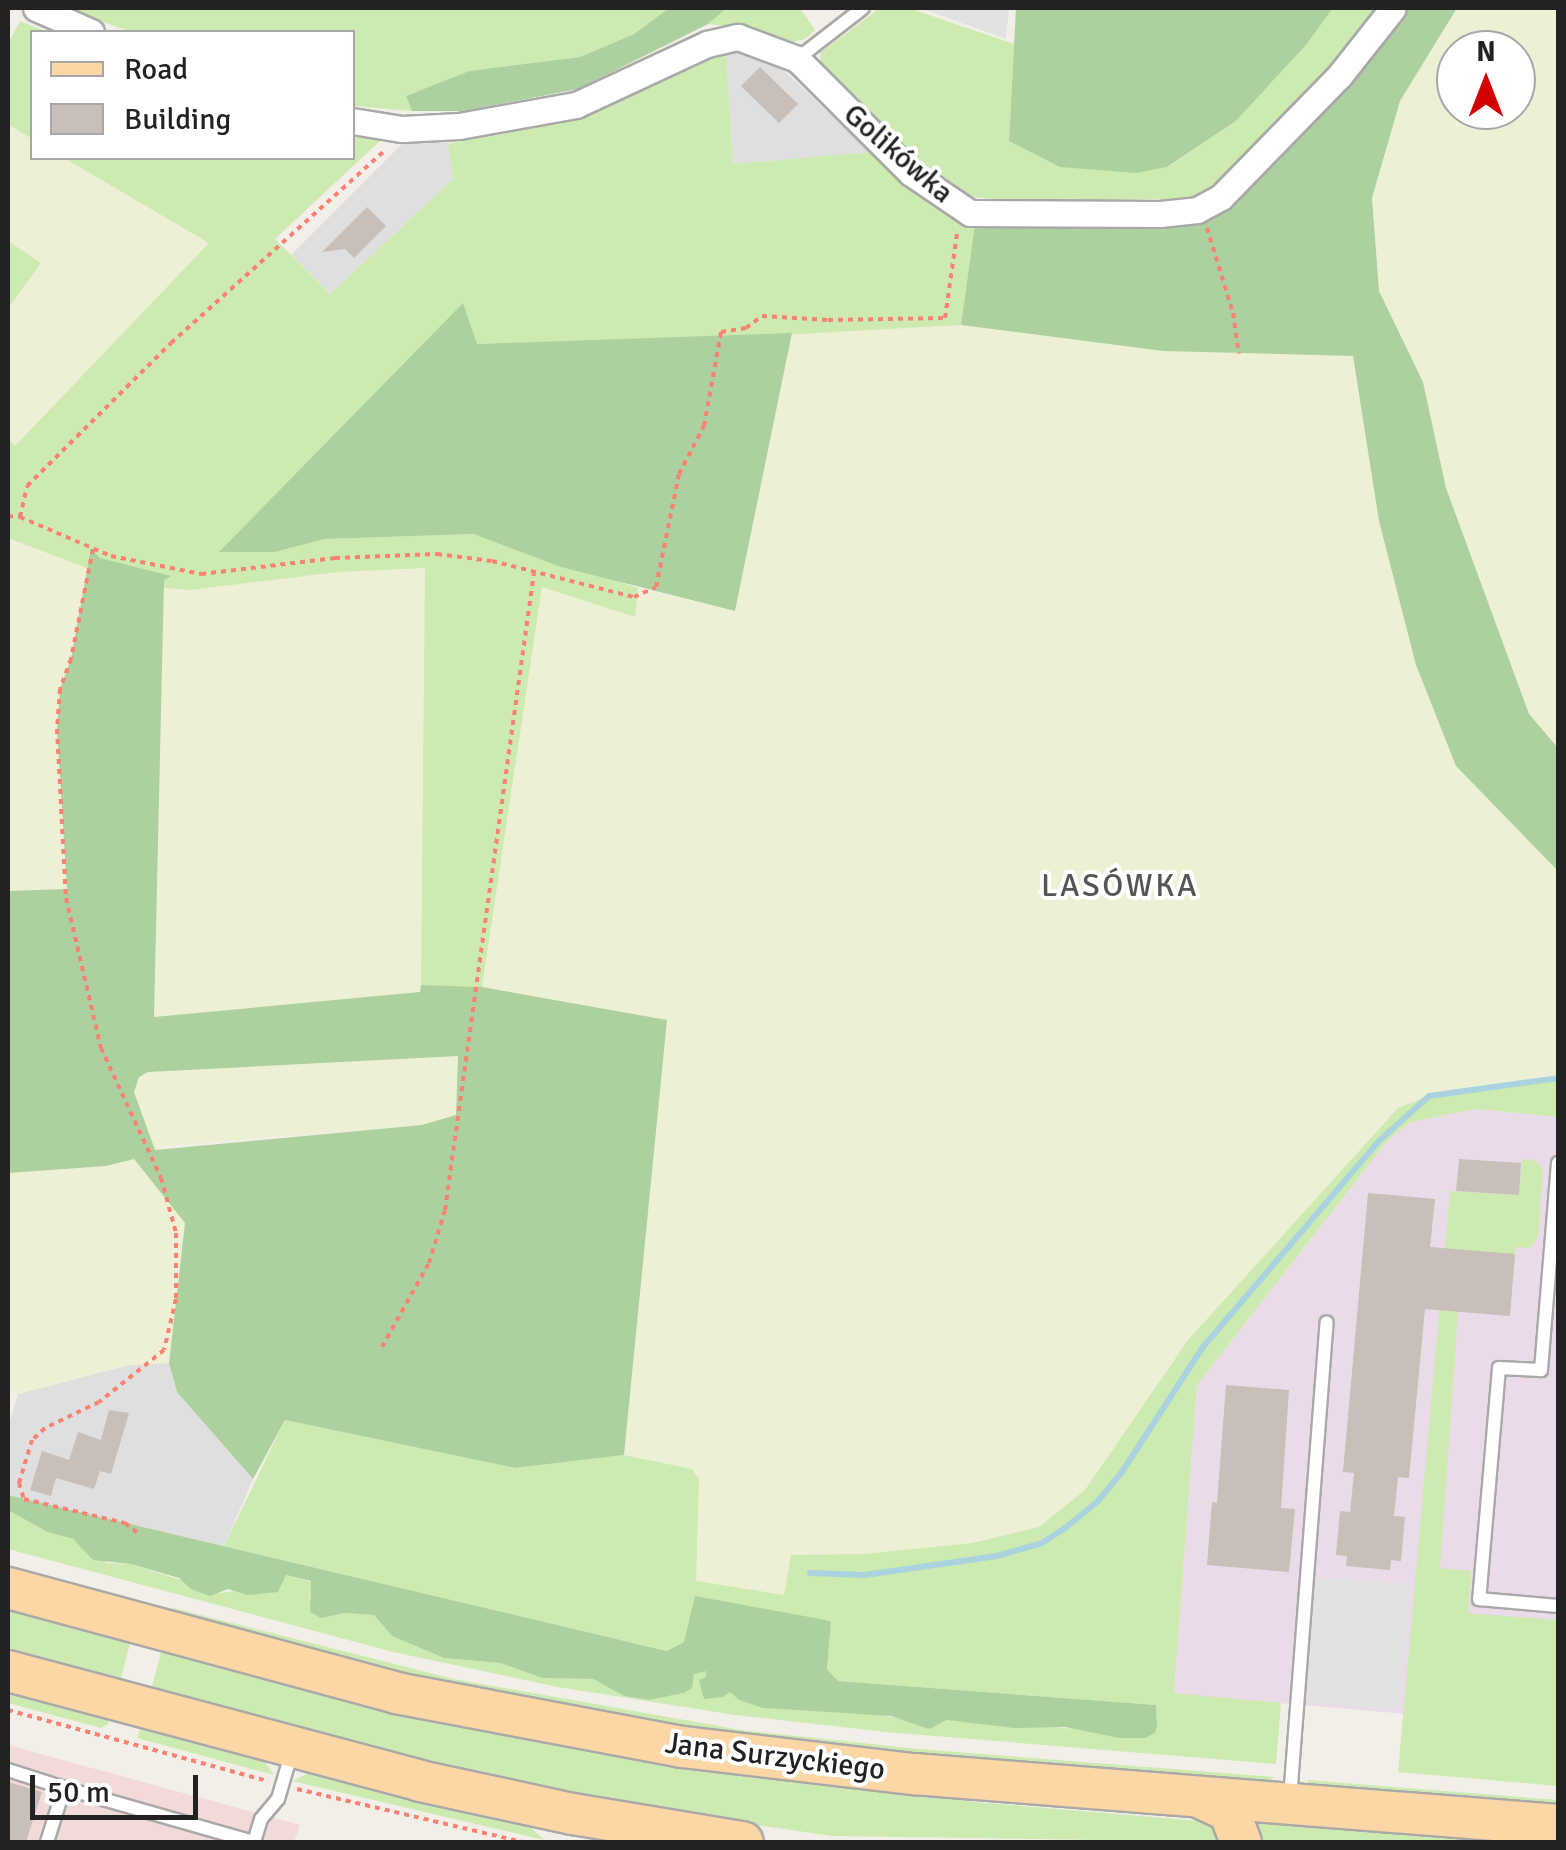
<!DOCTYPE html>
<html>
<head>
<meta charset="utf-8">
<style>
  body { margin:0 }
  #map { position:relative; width:1566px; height:1850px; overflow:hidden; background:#f2efe9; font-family:Signika,sans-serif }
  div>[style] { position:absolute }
  .residential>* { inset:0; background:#e0dfdf }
  .commercial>* { inset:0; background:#f2dad9 }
  .industrial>* { inset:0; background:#ebdbe8 }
  .farmland>* { inset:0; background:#eef0d5 }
  .grass>* { inset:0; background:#cdebb0 }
  .forest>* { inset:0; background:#add19e }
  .parking>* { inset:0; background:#e2e2e2 }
  .stream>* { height:6px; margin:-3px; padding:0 3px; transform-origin:3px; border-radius:3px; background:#aad3df }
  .building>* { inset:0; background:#c7bfb8 }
  .path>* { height:4px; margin-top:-2px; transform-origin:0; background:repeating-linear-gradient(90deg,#fa8072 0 5px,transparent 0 10px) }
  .roads { filter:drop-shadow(2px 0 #a9a9a9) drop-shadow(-2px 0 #a9a9a9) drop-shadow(0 2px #a9a9a9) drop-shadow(0 -2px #a9a9a9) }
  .lane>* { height:12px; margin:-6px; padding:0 6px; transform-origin:6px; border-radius:6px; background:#fff }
  .street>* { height:25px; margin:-12.5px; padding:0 12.5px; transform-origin:12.5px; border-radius:12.5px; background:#fff }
  .primary>* { height:40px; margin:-20px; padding:0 20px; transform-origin:20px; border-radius:20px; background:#fcd6a4 }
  span { translate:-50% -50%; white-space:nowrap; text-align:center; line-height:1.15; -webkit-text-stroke:8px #fff; paint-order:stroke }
  .street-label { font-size:30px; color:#222 }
  .neighbourhood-label { font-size:32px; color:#555; letter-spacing:2.5px }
  .frame { position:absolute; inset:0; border:10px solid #222; pointer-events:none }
  .legend { position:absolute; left:30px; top:30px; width:325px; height:130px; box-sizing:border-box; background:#fff; border:2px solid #a7a7a7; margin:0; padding:12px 18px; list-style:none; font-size:30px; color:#222 }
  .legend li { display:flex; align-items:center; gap:20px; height:50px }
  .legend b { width:50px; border:2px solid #a7a7a7 }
  .north { position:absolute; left:1436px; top:30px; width:100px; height:100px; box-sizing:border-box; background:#fff; border:2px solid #a7a7a7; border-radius:50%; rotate:0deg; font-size:28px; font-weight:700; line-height:40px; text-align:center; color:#222 }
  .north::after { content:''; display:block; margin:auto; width:35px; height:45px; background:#d40000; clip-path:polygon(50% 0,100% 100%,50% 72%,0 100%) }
  .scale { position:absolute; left:30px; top:1775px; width:168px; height:45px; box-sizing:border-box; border:5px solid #222; border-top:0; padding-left:12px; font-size:30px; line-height:35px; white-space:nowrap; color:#222; -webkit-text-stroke:8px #fff; paint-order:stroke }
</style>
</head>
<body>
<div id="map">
  <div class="residential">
    <div style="clip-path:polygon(726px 47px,744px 49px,778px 65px,870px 152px,733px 164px)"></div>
    <div style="clip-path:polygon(447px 136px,453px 179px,330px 294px,291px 255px,403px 143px)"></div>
    <div style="clip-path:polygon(169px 1363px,177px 1392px,253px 1479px,224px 1546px,8px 1495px,8px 1428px,18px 1394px,129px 1365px)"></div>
  </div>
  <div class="commercial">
    <div style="clip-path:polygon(8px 1745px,300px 1825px,294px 1842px,8px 1842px)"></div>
  </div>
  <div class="industrial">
    <div style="clip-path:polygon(1475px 1109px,1558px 1117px,1558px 1727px,1174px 1694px,1197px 1385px,1388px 1140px,1411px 1122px)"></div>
  </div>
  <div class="farmland">
    <div style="clip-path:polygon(evenodd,1457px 8px,1558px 8px,1558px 748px,1529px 714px,1446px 488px,1423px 382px,1379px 291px,1372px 198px,1400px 101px,1457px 8px,1456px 50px,1516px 50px,1516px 110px,1456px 110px,1456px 50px)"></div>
    <div style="clip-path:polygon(8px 124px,32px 139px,32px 158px,64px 158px,209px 243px,14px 447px,8px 437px,8px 309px,41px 263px,8px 241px)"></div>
    <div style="clip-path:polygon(961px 325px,1163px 351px,1353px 356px,1358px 398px,1536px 846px,1558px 871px,1558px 1078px,1429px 1096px,1398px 1109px,1188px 1340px,1085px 1491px,1039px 1527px,972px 1543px,864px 1554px,791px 1555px,785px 1595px,695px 1581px,699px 1478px,692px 1469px,624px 1455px,667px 1020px,451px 1118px,423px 1125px,166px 1146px,134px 1158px,185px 1223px,169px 1363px,129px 1365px,18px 1394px,8px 1390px,8px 1173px,106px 1166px,64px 893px,8px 891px,8px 538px,131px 585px,190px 590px,338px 572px,454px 567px,516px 577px,634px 617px,638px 588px,735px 611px,792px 333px)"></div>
  </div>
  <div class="grass">
    <div style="clip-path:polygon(66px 8px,669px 8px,634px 34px,580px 57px,469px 71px,406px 96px,412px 111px,353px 106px,352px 32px,131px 32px)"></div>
    <div style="clip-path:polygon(727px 8px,800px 8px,815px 30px,805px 39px,785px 44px,754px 29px,708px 24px)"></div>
    <div style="clip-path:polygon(880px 8px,909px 8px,1014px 44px,1009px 141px,1168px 167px,1236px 121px,1306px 45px,1333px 8px,1376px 8px,1316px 82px,1210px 190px,1186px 199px,1013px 201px,965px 196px,924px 174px,822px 71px,820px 53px)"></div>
    <div style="clip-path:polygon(20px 21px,47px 32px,32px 32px,32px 139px,8px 124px,8px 43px)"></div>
    <div style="clip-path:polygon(726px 47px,733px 164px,870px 152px,911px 191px,947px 216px,975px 224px,961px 325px,742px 337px,476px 344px,462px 304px,221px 551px,275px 552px,325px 539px,474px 534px,638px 588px,635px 617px,542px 587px,482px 987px,421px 985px,425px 568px,338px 572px,190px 590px,131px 585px,8px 538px,8px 437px,15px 446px,209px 243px,64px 158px,352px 158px,353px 134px,381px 140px,275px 239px,330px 294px,453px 179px,448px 144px,588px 114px)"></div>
    <div style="clip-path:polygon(8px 241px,41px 263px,8px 309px)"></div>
    <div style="clip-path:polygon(1558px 1078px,1558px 1117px,1475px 1109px,1411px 1122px,1388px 1140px,1197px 1385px,1174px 1693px,1281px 1703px,1276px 1764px,886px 1732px,735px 1715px,558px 1687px,393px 1652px,8px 1549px,8px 1510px,47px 1532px,73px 1539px,107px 1563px,131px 1564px,221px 1593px,282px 1583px,285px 1575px,312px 1582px,309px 1597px,321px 1618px,345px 1613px,374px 1615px,392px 1636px,444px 1658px,500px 1663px,542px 1678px,593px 1679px,624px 1696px,649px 1700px,684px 1693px,694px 1673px,707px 1670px,706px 1677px,763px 1708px,882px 1715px,935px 1726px,947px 1720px,1078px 1729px,1157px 1726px,1156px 1705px,838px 1681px,827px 1669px,831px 1620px,684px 1642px,668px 1651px,224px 1546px,285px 1420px,515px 1468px,624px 1455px,692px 1469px,699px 1479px,696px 1581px,784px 1595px,791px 1555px,864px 1554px,972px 1543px,1039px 1527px,1085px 1490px,1188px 1340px,1398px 1108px,1429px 1096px)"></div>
    <div style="clip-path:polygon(1522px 1159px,1536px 1161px,1543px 1169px,1538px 1238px,1530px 1248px,1516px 1247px,1515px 1254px,1458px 1312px,1440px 1568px,1471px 1571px,1468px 1613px,1558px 1620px,1558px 1786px,1398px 1772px,1450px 1191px,1519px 1195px)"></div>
    <div style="clip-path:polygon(8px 1601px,132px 1636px,120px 1682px,8px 1651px)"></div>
    <div style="clip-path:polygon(173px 1608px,454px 1679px,741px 1730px,918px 1749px,1274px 1777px,1268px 1784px,896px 1760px,587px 1719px,169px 1621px)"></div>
    <div style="clip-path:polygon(163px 1645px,974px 1802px,1212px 1822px,1230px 1842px,832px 1836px,636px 1807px,446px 1769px,151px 1690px)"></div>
    <div style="clip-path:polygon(8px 1689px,110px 1717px,108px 1724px,101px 1728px,8px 1703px)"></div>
    <div style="clip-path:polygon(141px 1726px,263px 1759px,274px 1775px,137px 1738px)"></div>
    <div style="clip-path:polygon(311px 1772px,526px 1823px,544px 1840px,292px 1781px)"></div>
    <div style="clip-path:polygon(1307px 1780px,1558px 1800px,1558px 1813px,1311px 1787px)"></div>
    <div style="clip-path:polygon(1251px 1814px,1558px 1842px,1258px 1842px)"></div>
  </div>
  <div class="forest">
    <div style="clip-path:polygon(669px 8px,727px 8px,708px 24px,578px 89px,464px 111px,412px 111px,406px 96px,469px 71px,580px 57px,634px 34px)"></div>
    <div style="clip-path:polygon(1016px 8px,1333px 8px,1306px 45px,1236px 121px,1167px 167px,1136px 173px,1060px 167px,1009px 141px)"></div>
    <div style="clip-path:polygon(1403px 8px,1457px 8px,1400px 101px,1372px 198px,1379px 291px,1423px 382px,1446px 488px,1529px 714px,1558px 748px,1558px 871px,1456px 766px,1416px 665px,1379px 521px,1353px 356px,1163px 351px,961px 325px,975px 224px,1130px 227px,1188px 219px,1220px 208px,1248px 192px,1362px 66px)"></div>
    <div style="clip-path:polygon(463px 303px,477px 344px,792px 333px,735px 611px,561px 567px,474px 534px,325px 539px,275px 552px,219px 552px)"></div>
    <div style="clip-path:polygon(evenodd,91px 548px,100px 558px,171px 576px,164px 580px,154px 1017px,420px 992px,421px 985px,482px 987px,667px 1020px,624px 1455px,515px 1468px,285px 1420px,253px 1479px,177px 1392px,169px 1363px,185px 1223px,134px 1159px,106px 1166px,8px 1173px,8px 891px,67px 889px,57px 729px,60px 689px,71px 659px,91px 548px,458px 1056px,456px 1115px,422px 1125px,155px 1150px,134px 1092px,139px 1077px,148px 1072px,458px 1056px)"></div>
    <div style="clip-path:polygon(8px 1495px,667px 1651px,684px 1642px,695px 1596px,831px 1621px,827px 1669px,838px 1681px,1156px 1705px,1157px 1726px,1155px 1733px,1145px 1738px,1119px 1738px,1065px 1727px,1014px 1728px,947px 1720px,929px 1729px,891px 1716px,763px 1708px,739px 1700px,730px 1692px,723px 1697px,704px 1699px,699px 1680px,706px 1677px,706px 1671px,694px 1674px,692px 1688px,684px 1693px,649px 1700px,624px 1696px,593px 1679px,542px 1678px,500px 1663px,444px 1658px,392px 1636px,374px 1615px,345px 1613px,321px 1618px,310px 1612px,311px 1581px,286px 1575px,278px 1592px,248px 1595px,228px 1589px,210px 1596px,191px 1589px,179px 1578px,131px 1564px,93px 1560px,73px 1539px,47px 1532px,8px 1510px)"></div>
  </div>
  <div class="parking">
    <div style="clip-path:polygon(920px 8px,1009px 8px,1006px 39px)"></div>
    <div style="clip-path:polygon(1316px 1577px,1411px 1584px,1400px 1710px,1307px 1703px)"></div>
  </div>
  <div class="stream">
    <div style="left:810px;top:1573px;width:55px;rotate:2.1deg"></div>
    <div style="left:865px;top:1575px;width:133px;rotate:-8.2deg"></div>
    <div style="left:997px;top:1556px;width:47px;rotate:-16.1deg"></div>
    <div style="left:1042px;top:1543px;width:27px;rotate:-33deg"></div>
    <div style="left:1065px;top:1528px;width:41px;rotate:-39.1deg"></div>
    <div style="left:1097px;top:1502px;width:39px;rotate:-50deg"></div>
    <div style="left:1122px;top:1472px;width:149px;rotate:-57.1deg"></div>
    <div style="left:1203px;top:1347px;width:272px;rotate:-49.5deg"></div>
    <div style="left:1380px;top:1140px;width:66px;rotate:-41.9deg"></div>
    <div style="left:1429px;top:1096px;width:130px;rotate:-7.9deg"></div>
  </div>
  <div class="building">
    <div style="clip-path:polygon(760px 67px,798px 104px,779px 123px,741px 86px)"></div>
    <div style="clip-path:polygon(367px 207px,386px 226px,354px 258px,345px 249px,322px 252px)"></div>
    <div style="clip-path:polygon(1459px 1159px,1521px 1163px,1519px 1195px,1456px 1191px)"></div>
    <div style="clip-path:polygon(1368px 1193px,1435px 1199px,1430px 1247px,1515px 1254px,1510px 1316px,1425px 1309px,1409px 1478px,1398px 1477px,1394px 1516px,1405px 1517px,1401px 1561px,1391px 1560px,1390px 1570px,1346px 1566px,1347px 1556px,1336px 1555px,1340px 1511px,1350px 1512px,1354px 1473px,1343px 1472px)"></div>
    <div style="clip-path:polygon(1226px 1385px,1289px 1390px,1281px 1508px,1295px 1509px,1289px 1572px,1207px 1565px,1212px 1502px,1217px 1503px)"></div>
    <div style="clip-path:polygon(109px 1410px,129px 1413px,111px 1474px,100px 1471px,94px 1489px,56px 1478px,51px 1496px,30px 1490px,42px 1451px,69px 1460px,78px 1432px,101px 1440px)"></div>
    <div style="clip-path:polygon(8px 1782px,42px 1792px,26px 1842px,8px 1842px)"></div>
  </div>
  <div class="path">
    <div style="left:1207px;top:228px;width:89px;rotate:73deg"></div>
    <div style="left:1233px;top:313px;width:41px;rotate:81.7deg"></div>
    <div style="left:8px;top:516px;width:12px;rotate:5deg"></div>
    <div style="left:20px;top:517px;width:99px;rotate:23.2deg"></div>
    <div style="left:111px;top:556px;width:92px;rotate:11.3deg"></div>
    <div style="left:201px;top:574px;width:135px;rotate:-6.8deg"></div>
    <div style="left:335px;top:558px;width:102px;rotate:-2.2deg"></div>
    <div style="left:437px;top:554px;width:55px;rotate:7.3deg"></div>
    <div style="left:492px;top:561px;width:146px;rotate:14.2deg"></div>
    <div style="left:634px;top:597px;width:24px;rotate:-24deg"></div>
    <div style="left:656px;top:587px;width:115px;rotate:-78.5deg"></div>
    <div style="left:679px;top:474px;width:54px;rotate:-62.5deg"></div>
    <div style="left:704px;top:426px;width:96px;rotate:-79.7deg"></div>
    <div style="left:721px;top:332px;width:25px;rotate:-9deg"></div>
    <div style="left:746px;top:328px;width:20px;rotate:-37deg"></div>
    <div style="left:762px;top:316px;width:66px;rotate:3.5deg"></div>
    <div style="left:828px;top:320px;width:117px;rotate:-1deg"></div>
    <div style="left:945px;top:318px;width:85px;rotate:-81.9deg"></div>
    <div style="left:20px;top:517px;width:32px;rotate:-77deg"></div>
    <div style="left:27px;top:486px;width:203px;rotate:-44.8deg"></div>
    <div style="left:171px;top:343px;width:285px;rotate:-42deg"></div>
    <div style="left:93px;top:549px;width:112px;rotate:101.3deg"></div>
    <div style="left:71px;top:659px;width:32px;rotate:110deg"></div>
    <div style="left:60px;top:689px;width:40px;rotate:94.3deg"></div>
    <div style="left:57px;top:729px;width:169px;rotate:87deg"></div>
    <div style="left:66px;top:898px;width:154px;rotate:76.9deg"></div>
    <div style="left:101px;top:1048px;width:143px;rotate:65.2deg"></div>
    <div style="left:161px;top:1178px;width:57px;rotate:74.7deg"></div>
    <div style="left:176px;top:1233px;width:66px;rotate:90deg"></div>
    <div style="left:176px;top:1299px;width:52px;rotate:103.2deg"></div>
    <div style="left:164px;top:1350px;width:83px;rotate:141.3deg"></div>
    <div style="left:99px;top:1402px;width:60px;rotate:154.3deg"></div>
    <div style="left:45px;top:1428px;width:18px;rotate:137deg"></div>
    <div style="left:32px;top:1440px;width:45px;rotate:106.8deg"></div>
    <div style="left:19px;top:1483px;width:17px;rotate:73deg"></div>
    <div style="left:24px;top:1499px;width:104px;rotate:13.4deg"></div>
    <div style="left:125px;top:1523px;width:16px;rotate:38deg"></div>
    <div style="left:382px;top:1347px;width:96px;rotate:-60.8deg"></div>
    <div style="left:429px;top:1263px;width:55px;rotate:-73.2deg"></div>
    <div style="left:445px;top:1210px;width:643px;rotate:-82.05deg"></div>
    <div style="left:8px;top:1710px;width:270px;rotate:15.3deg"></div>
    <div style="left:297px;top:1789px;width:232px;rotate:13.2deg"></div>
  </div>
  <div class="roads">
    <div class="lane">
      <div style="left:797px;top:59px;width:83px;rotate:-37.7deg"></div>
      <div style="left:1558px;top:1163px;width:208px;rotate:94.7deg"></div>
      <div style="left:1541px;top:1370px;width:42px;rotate:-177.3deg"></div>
      <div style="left:1499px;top:1368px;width:232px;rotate:94.9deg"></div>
      <div style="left:1479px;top:1599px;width:79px;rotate:5.1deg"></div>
      <div style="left:8px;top:1770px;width:59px;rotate:17.8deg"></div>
      <div style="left:64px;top:1788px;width:57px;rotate:107.5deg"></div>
      <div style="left:64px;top:1788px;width:197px;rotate:15.9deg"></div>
      <div style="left:1290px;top:1798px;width:477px;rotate:-85.6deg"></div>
      <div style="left:254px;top:1842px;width:24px;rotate:-73deg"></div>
      <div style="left:261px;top:1819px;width:26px;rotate:-50deg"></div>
      <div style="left:278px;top:1799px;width:50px;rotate:-73.7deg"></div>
    </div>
    <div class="street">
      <div style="left:36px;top:8px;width:60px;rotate:23.6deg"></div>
      <div style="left:352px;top:121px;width:51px;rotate:9.1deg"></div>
      <div style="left:402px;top:129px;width:57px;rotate:-3deg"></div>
      <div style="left:459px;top:126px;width:119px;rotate:-10.2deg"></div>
      <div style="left:576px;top:105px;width:145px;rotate:-25deg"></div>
      <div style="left:707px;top:44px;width:32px;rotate:-13deg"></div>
      <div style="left:738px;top:37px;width:63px;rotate:20.4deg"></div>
      <div style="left:797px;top:59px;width:161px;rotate:45deg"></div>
      <div style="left:911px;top:173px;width:71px;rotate:34.1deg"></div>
      <div style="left:970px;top:213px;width:190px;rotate:0.3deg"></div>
      <div style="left:1160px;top:214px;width:37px;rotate:-6deg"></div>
      <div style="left:1197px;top:210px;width:27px;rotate:-28deg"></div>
      <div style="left:1221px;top:197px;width:170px;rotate:-45.7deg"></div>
      <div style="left:1340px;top:75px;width:85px;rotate:-51.7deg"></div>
    </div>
    <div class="primary">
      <div style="left:8px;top:1588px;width:402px;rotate:15.1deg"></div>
      <div style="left:396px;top:1693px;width:292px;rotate:10.7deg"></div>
      <div style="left:683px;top:1747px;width:233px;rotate:6.7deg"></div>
      <div style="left:914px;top:1774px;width:646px;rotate:4.53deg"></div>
      <div style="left:8px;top:1671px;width:426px;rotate:14.9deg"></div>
      <div style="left:420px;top:1781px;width:157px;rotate:12.2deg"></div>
      <div style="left:573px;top:1814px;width:172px;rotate:9.4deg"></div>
      <div style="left:1201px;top:1798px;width:31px;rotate:25deg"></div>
      <div style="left:1229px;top:1811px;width:33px;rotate:69deg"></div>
    </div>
  </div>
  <div class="street-label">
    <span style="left:898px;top:154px;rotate:41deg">Golikówka</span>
    <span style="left:775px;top:1757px;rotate:7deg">Jana Surzyckiego</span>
  </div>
  <div class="neighbourhood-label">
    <span style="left:1120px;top:886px">LASÓWKA</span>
  </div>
  <div class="frame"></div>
  <ul class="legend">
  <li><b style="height:12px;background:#fcd6a4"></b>Road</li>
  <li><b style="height:28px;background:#c7bfb8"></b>Building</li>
  </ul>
  <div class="north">N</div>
  <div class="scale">50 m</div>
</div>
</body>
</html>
